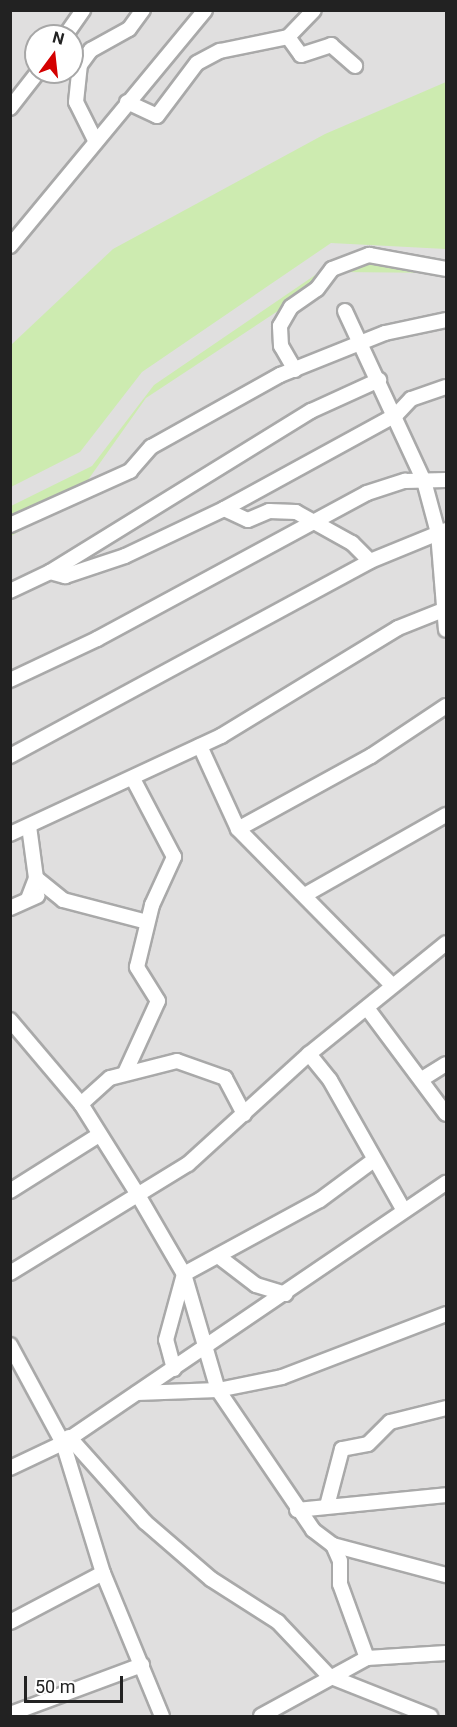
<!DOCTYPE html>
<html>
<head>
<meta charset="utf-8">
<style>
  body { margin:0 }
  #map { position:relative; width:457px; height:1727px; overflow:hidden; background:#f2efe9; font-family:Roboto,sans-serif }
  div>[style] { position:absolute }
  .residential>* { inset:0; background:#e0dfdf }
  .grass>* { inset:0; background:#cdebb0 }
  .roads { filter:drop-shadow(2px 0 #a9a9a9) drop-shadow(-2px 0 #a9a9a9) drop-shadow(0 2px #a9a9a9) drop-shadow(0 -2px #a9a9a9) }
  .minor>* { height:14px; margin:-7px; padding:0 7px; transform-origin:7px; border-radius:7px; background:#fff }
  span { translate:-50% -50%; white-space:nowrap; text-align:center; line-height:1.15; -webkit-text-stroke:5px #fff; paint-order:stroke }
  .frame { position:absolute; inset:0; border:12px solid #222; pointer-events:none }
  .north { position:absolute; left:24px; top:24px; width:60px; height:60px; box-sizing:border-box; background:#fff; border:2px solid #a7a7a7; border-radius:50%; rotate:15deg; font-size:16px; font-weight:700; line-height:24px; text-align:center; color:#222 }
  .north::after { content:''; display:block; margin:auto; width:21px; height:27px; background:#d40000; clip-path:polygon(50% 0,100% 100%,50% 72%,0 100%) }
  .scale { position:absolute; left:24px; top:1676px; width:99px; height:27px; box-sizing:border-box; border:3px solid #222; border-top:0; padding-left:8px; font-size:18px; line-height:21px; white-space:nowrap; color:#222; -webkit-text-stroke:4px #fff; paint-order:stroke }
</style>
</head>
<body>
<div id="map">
  <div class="residential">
    <div style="clip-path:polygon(evenodd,11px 11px,446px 11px,446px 1716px,11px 1716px,11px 11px,36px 36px,72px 36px,72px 72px,36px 72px,36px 36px)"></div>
  </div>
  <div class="grass">
    <div style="clip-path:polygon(446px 82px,446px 249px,331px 243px,142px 372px,80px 452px,11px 487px,11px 345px,113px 249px,325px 134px)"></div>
    <div style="clip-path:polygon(343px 256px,446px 265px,446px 273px,337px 272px,146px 398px,73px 501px,11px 536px,11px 506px,92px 466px,154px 385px)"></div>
  </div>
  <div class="roads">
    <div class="minor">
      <div style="left:65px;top:36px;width:32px;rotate:-55deg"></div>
      <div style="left:288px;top:37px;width:22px;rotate:54deg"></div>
      <div style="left:301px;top:55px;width:32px;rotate:-18deg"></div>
      <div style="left:331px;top:45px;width:32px;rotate:41deg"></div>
      <div style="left:127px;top:102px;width:33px;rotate:25deg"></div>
      <div style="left:157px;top:116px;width:66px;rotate:-53deg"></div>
      <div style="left:197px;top:63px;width:26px;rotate:-28deg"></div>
      <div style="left:220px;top:51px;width:69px;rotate:-11.6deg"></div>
      <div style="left:288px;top:37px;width:37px;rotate:-46deg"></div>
      <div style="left:10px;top:108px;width:46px;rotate:-52.1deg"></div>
      <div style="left:95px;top:140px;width:42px;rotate:-116.6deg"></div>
      <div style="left:76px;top:102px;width:37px;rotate:-84deg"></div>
      <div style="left:80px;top:65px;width:19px;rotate:-54deg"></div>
      <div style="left:91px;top:50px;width:43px;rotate:-28.9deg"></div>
      <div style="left:129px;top:29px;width:24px;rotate:-54deg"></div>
      <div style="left:10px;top:246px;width:306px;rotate:-50.4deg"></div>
      <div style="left:345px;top:311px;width:187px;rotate:65.1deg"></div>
      <div style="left:424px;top:481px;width:54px;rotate:74.9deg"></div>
      <div style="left:438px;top:533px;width:97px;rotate:85.3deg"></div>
      <div style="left:295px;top:370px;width:28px;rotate:-120deg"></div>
      <div style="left:281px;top:346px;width:20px;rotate:-93deg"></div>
      <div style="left:280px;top:326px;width:22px;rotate:-60deg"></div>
      <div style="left:291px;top:307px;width:32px;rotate:-35deg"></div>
      <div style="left:317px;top:289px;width:25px;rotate:-53deg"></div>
      <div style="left:332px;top:269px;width:40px;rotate:-21deg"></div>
      <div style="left:369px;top:255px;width:78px;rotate:10.3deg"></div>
      <div style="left:224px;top:509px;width:196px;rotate:-28.7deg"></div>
      <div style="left:396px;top:415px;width:22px;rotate:-47deg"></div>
      <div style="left:411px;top:399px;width:37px;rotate:-19deg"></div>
      <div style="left:10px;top:525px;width:132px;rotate:-24.2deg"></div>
      <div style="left:130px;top:471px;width:32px;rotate:-49deg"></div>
      <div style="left:151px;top:447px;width:148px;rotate:-29.2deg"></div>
      <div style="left:280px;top:375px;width:113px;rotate:-21.8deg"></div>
      <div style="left:385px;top:333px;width:62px;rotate:-12deg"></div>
      <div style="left:50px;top:572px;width:16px;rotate:15deg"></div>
      <div style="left:65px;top:576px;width:63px;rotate:-18.4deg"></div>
      <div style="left:125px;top:556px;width:110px;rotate:-25.4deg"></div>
      <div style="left:224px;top:509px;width:26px;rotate:25deg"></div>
      <div style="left:248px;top:520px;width:23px;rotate:-23deg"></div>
      <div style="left:269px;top:511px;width:27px;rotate:2deg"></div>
      <div style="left:296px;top:512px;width:64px;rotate:29deg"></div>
      <div style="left:352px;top:543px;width:25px;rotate:45deg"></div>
      <div style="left:10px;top:591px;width:44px;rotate:-25.4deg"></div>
      <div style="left:50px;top:572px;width:307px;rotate:-31.7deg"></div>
      <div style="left:311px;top:411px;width:75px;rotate:-24.5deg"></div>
      <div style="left:10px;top:680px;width:96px;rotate:-25.2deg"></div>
      <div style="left:97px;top:639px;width:307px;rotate:-28.4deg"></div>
      <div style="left:367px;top:493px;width:40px;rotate:-18deg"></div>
      <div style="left:405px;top:481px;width:41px;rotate:-1.4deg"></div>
      <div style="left:200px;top:746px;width:91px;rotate:65.4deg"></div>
      <div style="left:238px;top:829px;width:219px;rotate:45.4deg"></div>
      <div style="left:10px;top:756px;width:409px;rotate:-28.4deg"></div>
      <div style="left:370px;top:561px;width:82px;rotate:-22.2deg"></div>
      <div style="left:238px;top:829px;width:152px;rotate:-28.8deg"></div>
      <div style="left:371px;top:756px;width:90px;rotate:-33.7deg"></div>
      <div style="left:10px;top:834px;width:233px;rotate:-24.9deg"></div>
      <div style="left:221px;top:736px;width:207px;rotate:-31.4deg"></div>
      <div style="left:398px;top:628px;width:52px;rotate:-21.6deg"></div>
      <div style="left:36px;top:878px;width:35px;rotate:39deg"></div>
      <div style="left:63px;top:900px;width:87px;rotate:14.7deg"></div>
      <div style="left:305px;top:895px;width:162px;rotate:-29.6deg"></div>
      <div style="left:28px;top:899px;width:22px;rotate:-69deg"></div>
      <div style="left:36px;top:878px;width:52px;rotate:-97.7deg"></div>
      <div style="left:10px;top:908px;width:30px;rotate:-24deg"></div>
      <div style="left:367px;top:1008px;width:132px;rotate:53.3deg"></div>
      <div style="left:10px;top:1020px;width:110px;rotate:49.8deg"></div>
      <div style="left:81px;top:1104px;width:107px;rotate:57.9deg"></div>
      <div style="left:138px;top:1195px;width:91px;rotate:59.8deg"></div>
      <div style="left:184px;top:1274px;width:121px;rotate:73.7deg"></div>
      <div style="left:218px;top:1390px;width:169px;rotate:55.8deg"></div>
      <div style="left:313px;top:1530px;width:25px;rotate:37deg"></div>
      <div style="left:333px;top:1545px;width:117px;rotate:14.9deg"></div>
      <div style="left:309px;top:1054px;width:33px;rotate:51deg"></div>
      <div style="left:330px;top:1080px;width:148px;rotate:60.5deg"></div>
      <div style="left:125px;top:1073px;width:79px;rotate:-65.4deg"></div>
      <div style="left:158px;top:1001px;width:40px;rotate:-122deg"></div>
      <div style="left:137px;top:967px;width:64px;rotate:-76.4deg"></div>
      <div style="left:152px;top:905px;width:53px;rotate:-65.4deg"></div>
      <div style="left:174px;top:857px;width:88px;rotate:-117.7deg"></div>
      <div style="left:422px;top:1079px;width:28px;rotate:-32deg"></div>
      <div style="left:81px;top:1104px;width:39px;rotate:-42deg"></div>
      <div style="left:110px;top:1078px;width:69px;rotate:-14.2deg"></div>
      <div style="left:177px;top:1061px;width:51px;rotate:19.5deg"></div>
      <div style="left:225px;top:1078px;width:41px;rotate:62.2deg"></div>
      <div style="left:10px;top:1191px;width:105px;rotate:-32.2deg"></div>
      <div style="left:218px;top:1256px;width:48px;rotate:37.3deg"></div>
      <div style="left:256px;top:1285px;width:31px;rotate:17deg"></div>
      <div style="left:10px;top:1273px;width:209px;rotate:-31.5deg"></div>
      <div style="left:188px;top:1164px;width:164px;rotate:-42.3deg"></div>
      <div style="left:309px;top:1054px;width:176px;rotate:-39deg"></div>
      <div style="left:10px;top:1345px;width:111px;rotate:61.6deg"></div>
      <div style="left:63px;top:1443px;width:136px;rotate:72.9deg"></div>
      <div style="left:103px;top:1573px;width:155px;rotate:67.6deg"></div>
      <div style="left:174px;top:1369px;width:30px;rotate:-105deg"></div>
      <div style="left:166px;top:1340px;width:68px;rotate:-74.7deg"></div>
      <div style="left:184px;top:1274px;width:155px;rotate:-28.6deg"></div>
      <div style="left:320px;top:1200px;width:67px;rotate:-36.5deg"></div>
      <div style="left:137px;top:1393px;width:81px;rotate:-2.1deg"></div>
      <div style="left:218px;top:1390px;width:65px;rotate:-11.5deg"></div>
      <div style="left:282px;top:1377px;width:176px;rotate:-21deg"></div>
      <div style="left:69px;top:1437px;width:114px;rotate:48.2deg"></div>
      <div style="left:145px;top:1522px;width:87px;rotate:40.8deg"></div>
      <div style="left:211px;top:1579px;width:80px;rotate:32.7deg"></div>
      <div style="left:278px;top:1622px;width:74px;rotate:46.6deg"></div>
      <div style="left:329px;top:1676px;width:109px;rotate:21.6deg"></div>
      <div style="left:10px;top:1468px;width:59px;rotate:-25.3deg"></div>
      <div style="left:63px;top:1443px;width:463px;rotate:-34.2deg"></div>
      <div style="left:327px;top:1506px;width:59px;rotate:-75.3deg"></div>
      <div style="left:342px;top:1449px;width:26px;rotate:-11deg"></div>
      <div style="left:368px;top:1444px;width:31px;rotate:-45deg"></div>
      <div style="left:390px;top:1422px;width:58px;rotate:-14deg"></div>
      <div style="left:297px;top:1510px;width:150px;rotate:-5.7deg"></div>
      <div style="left:333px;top:1545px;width:17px;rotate:66deg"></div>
      <div style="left:340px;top:1561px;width:23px;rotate:90deg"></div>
      <div style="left:340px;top:1584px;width:79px;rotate:70deg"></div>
      <div style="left:10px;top:1622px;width:105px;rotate:-27.8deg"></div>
      <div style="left:10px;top:1714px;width:141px;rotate:-20.4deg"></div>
      <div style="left:261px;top:1716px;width:121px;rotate:-28.7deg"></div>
      <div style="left:367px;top:1658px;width:79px;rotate:-3.6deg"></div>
    </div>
  </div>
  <div class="frame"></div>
  <div class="north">N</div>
  <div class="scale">50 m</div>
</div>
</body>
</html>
